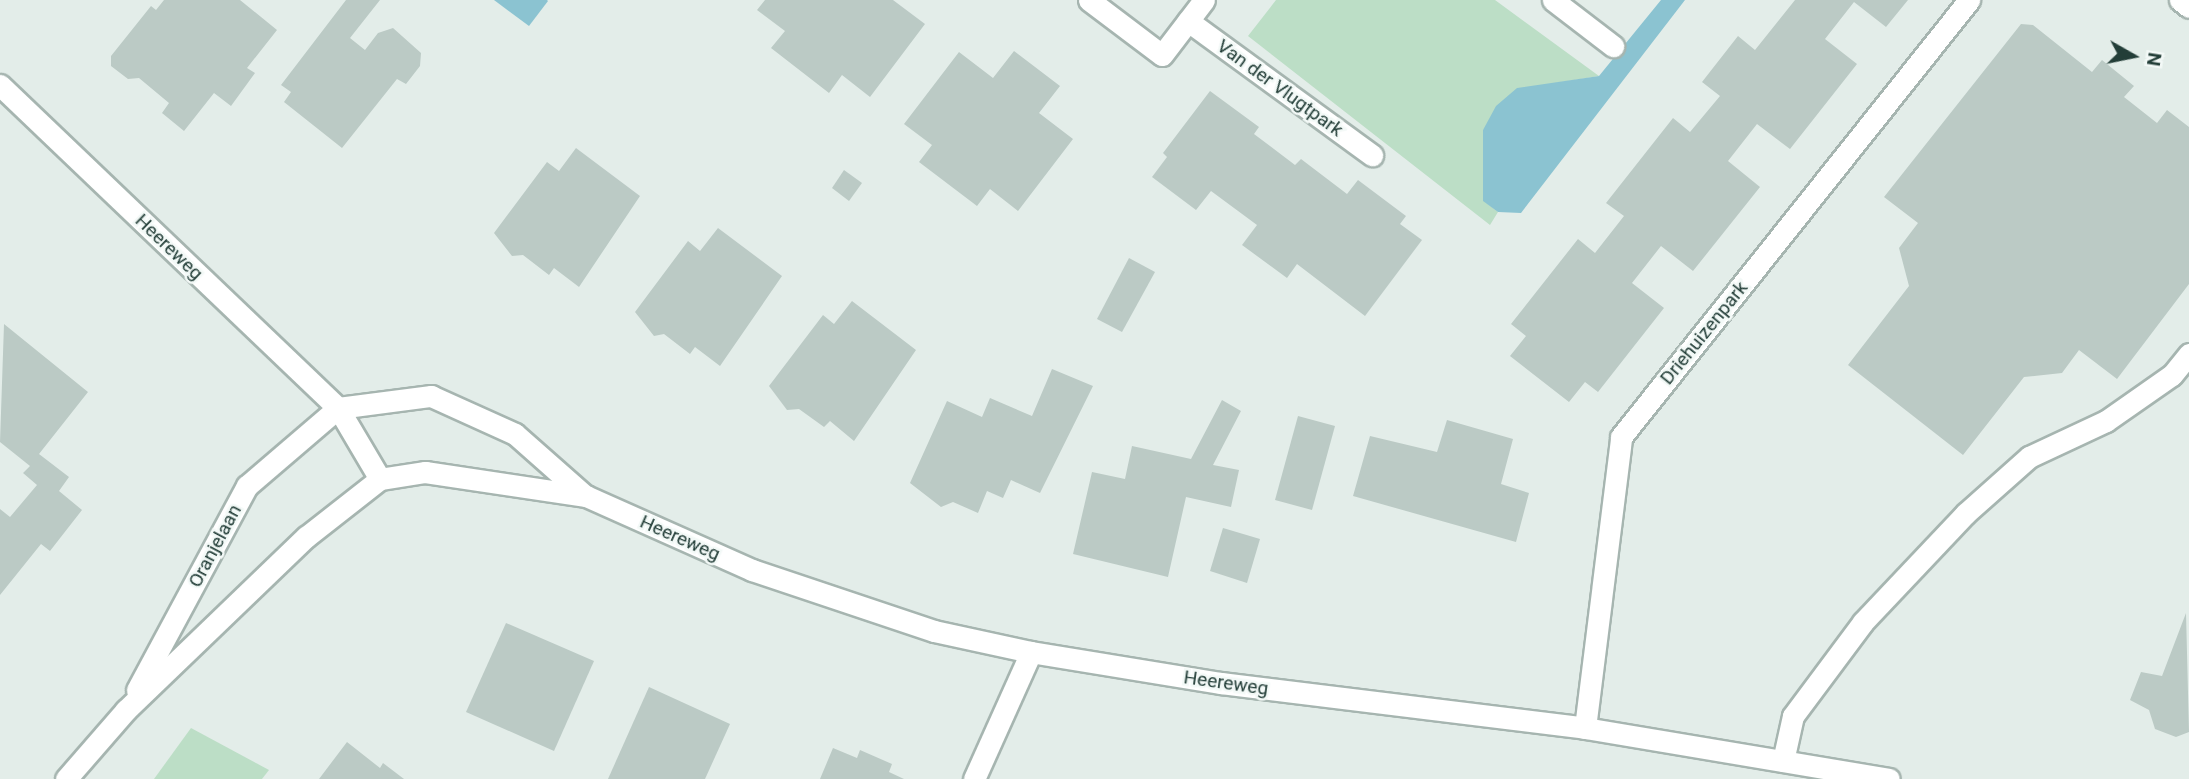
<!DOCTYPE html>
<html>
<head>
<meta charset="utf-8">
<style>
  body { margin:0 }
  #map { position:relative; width:2189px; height:779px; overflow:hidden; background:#e3ede9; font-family:Roboto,sans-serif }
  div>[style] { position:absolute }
  .green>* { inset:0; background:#bcdec6 }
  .water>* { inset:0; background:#8bc3d1 }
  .building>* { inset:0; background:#bbcac5 }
  .roads { filter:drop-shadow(2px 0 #a6b5b0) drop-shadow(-2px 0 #a6b5b0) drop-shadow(0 2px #a6b5b0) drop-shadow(0 -2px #a6b5b0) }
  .street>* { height:21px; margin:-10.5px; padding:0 10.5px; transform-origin:10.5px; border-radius:10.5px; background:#fff }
  .secondary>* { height:21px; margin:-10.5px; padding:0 10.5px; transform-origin:10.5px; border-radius:10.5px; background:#fff }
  span { translate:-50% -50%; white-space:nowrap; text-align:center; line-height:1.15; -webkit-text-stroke:5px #f3f9f7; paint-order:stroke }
  .street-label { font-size:19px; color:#233e38 }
  .north { position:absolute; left:2098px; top:21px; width:70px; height:70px; -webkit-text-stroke:5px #f3f9f7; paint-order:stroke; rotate:99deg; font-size:19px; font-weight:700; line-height:28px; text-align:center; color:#233e38 }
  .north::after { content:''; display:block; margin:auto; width:24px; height:32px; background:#233e38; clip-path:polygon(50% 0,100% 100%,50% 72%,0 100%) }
</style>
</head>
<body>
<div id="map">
  <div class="green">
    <div style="clip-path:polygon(1276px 0,1495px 0,1599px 76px,1550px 84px,1483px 130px,1483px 200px,1498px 212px,1490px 225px,1248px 36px)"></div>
    <div style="clip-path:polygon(191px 728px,269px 770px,262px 779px,154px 779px)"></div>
  </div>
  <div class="water">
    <div style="clip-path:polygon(494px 0,547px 0,548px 1px,529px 26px)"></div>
    <div style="clip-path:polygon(1661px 0,1685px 0,1521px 213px,1498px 212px,1483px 201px,1483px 130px,1496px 106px,1517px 88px,1599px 76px)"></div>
  </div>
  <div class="building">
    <div style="clip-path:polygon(164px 0,240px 0,277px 30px,247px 68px,255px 73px,231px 106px,214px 93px,184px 131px,162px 113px,169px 103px,139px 78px,128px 79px,111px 66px,111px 56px,151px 6px,156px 10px)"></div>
    <div style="clip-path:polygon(346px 0,380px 0,350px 38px,365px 50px,378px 33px,393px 28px,421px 53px,420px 66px,406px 84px,397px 79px,342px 148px,284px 102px,291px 92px,281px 85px)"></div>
    <div style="clip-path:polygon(765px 0,893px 0,925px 24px,870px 97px,842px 75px,829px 93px,771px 48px,785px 31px,757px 10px)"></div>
    <div style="clip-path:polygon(1795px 0,1908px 0,1886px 27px,1854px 2px,1825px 39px,1857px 64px,1790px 149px,1757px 124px,1728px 161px,1760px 187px,1693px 271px,1661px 246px,1632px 283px,1664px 308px,1598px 392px,1585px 382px,1569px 402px,1510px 356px,1526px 336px,1511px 324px,1578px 239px,1595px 253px,1624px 216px,1606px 203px,1673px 118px,1690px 132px,1720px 96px,1702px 82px,1738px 36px,1755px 50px)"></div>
    <div style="clip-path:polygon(2021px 24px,2033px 25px,2092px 72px,2102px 60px,2134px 86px,2124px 97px,2157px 123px,2167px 110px,2189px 127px,2189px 284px,2117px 379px,2079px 350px,2062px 373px,2024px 377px,1963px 455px,1848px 365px,1909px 286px,1899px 248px,1918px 223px,1884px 197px)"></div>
    <div style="clip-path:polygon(1014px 51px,1060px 86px,1039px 113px,1073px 139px,1018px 211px,990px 189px,977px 206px,919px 162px,932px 145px,904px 124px,959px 52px,993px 78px)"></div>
    <div style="clip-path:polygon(1210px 91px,1259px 127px,1254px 134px,1295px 165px,1301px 159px,1347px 194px,1358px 180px,1406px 216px,1400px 224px,1422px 240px,1365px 316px,1297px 264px,1287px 278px,1242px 245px,1257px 225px,1211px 191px,1196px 210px,1152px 177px,1167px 157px,1163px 153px)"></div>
    <div style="clip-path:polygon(576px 148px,640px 196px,579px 287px,554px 268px,549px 275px,523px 255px,512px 256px,494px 233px,547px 162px,559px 171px)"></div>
    <div style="clip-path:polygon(844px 170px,862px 183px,849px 201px,832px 188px)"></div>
    <div style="clip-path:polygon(718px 228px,782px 276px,720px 366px,695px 347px,690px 354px,664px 334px,654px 336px,635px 312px,688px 241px,700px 251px)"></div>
    <div style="clip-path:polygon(1129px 258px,1155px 272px,1122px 332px,1097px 319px)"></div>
    <div style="clip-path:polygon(852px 301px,916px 350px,854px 441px,830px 421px,824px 427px,799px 409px,787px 410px,769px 386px,823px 315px,834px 324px)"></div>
    <div style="clip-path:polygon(4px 324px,88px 392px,39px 454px,69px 477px,59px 491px,82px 510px,50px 551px,41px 544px,0 595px,0 509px,10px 517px,37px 485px,23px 473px,30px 466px,0 442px)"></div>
    <div style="clip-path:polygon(1052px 369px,1093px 386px,1040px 493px,1011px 480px,1003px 498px,987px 491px,978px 513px,953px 502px,941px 507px,910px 483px,947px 401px,982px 417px,990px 398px,1032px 416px)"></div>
    <div style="clip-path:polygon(1222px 400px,1241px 411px,1213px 465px,1239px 470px,1231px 507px,1186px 497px,1168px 577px,1073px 554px,1092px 472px,1125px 479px,1132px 446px,1191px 459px)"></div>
    <div style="clip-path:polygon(1298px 416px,1335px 426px,1312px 510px,1275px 500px)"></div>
    <div style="clip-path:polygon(1447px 420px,1513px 439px,1501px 484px,1529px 493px,1516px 542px,1353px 496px,1370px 436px,1437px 452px)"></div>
    <div style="clip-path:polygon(1223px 528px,1260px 539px,1247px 583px,1210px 571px)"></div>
    <div style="clip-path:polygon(2186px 613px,2189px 732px,2176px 737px,2155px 729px,2149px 710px,2130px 700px,2141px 672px,2162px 676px)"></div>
    <div style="clip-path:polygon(506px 623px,594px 661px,554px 751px,466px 712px)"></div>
    <div style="clip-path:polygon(649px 687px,730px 724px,705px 779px,608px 779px)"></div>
    <div style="clip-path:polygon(347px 742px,380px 768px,383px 763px,404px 779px,319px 779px)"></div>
    <div style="clip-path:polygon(833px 748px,857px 758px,860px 750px,892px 764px,889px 772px,904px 779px,820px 779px)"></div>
  </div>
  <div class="roads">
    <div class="street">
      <div style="left:1089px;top:0;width:91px;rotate:37deg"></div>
      <div style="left:1162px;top:55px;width:69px;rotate:-52.6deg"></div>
      <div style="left:1553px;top:0;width:76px;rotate:37.5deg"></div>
      <div style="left:2180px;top:0;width:11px;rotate:38deg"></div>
      <div style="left:1188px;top:21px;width:228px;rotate:36.1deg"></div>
      <div style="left:1585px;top:728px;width:293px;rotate:-82.9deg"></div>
      <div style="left:1621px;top:437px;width:559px;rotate:-51.47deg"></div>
      <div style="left:1783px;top:761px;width:46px;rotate:-77.5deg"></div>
      <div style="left:1793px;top:716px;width:117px;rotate:-53.3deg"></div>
      <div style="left:1863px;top:622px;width:149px;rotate:-46.6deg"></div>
      <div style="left:1965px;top:514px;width:86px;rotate:-41.7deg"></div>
      <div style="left:2029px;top:457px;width:85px;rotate:-25.1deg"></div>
      <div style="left:2106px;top:421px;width:80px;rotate:-34.9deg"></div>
      <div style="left:2172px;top:375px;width:27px;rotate:-51deg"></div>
      <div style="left:974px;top:779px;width:139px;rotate:-65.8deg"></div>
    </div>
    <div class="secondary">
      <div style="left:0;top:85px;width:468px;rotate:43.7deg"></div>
      <div style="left:338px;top:408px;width:82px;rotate:59.4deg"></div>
      <div style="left:338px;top:408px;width:94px;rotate:-7.4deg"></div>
      <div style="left:431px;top:396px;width:92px;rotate:24.3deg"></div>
      <div style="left:515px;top:434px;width:92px;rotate:41.5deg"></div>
      <div style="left:137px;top:690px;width:232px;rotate:-61.7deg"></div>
      <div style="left:247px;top:486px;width:120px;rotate:-40.6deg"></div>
      <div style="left:66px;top:779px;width:91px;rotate:-49deg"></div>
      <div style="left:126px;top:710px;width:250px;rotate:-43.9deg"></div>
      <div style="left:306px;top:537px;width:94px;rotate:-38.1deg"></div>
      <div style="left:380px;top:479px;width:46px;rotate:-8.8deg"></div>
      <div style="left:425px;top:472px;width:163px;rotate:8.5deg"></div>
      <div style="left:586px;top:496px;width:182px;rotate:24deg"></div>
      <div style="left:752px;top:570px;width:192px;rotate:18.5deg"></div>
      <div style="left:934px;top:631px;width:99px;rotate:12.2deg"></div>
      <div style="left:1031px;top:652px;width:193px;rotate:9.3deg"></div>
      <div style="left:1221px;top:683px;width:367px;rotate:7deg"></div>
      <div style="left:1585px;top:728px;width:308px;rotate:9.5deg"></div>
    </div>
  </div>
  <div class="street-label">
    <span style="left:1280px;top:88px;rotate:36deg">Van der Vlugtpark</span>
    <span style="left:169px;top:247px;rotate:44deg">Heereweg</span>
    <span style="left:1704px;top:333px;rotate:-51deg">Driehuizenpark</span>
    <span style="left:680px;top:538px;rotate:24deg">Heereweg</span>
    <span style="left:215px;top:546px;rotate:-62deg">Oranjelaan</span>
    <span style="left:1226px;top:683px;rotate:8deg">Heereweg</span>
  </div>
  <div class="north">N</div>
</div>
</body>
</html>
